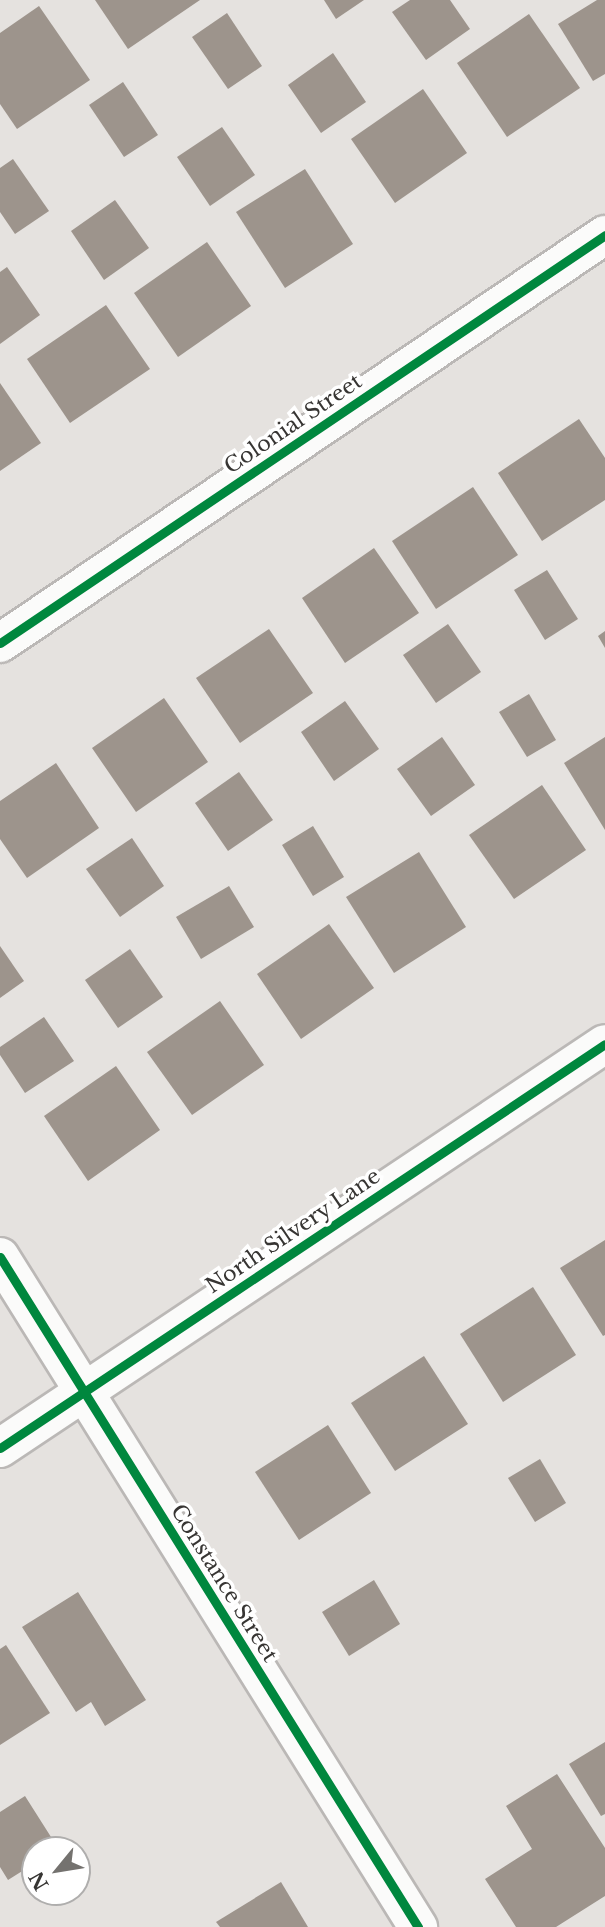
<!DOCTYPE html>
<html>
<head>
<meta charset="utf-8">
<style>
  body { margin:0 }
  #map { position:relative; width:605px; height:1927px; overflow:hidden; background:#e5e2df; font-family:"Libre Baskerville",serif }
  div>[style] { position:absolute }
  .building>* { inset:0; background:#9d948c }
  .roads { filter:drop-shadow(2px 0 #bbb8b6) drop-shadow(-2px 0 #bbb8b6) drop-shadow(0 2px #bbb8b6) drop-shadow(0 -2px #bbb8b6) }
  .minor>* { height:38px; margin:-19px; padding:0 19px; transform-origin:19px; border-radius:19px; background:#fbfbfa }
  .cycleway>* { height:9px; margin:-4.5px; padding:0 4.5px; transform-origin:4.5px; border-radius:4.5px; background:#00873e }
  span { translate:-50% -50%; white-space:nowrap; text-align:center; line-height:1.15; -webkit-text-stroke:7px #fff; paint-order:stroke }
  .street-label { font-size:21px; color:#373533 }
  .north { position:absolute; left:21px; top:1836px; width:70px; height:70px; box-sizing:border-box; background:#fff; border:2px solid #afaead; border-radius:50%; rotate:240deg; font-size:19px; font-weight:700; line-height:28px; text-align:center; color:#373533 }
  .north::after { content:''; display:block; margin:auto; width:24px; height:32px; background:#74726f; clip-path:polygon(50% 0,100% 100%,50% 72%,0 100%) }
</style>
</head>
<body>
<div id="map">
  <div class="building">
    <div style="clip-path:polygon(95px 0,200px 0,128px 49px)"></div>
    <div style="clip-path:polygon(324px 0,364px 0,336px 19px)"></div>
    <div style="clip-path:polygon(410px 0,450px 0,470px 29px,426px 60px,392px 12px)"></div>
    <div style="clip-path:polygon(597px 0,605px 0,605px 74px,593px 81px,558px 24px)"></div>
    <div style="clip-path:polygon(39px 6px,90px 80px,17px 129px,0 104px,0 33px)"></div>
    <div style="clip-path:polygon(227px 13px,262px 66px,228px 89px,192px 37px)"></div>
    <div style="clip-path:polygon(529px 14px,580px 88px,507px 137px,457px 63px)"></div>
    <div style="clip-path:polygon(333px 53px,366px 102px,321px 133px,288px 85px)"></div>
    <div style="clip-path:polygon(123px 82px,158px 135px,124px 157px,89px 105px)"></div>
    <div style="clip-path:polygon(423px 89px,467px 153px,395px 203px,351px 139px)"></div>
    <div style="clip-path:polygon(222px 127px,255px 175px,210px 206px,177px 157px)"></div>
    <div style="clip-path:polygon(13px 159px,49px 211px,15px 234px,0 212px,0 168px)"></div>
    <div style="clip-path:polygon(305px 169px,353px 244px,285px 288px,236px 212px)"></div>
    <div style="clip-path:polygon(115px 200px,149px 248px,104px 280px,71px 231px)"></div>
    <div style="clip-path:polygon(207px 242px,251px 306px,178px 357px,134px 293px)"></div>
    <div style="clip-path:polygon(7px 267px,40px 315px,0 344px,0 272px)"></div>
    <div style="clip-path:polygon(106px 305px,150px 369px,70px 423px,27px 359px)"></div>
    <div style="clip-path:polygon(0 383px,41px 443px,0 471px)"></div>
    <div style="clip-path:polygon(579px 419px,605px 458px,605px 500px,542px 541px,498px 473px)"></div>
    <div style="clip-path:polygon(473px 487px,518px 555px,436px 609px,392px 541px)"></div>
    <div style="clip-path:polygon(374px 548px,419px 613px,345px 663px,302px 598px)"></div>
    <div style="clip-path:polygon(547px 570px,578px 619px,545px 640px,514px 590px)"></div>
    <div style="clip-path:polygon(448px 624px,481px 672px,436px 703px,403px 655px)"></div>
    <div style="clip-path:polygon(269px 629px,313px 693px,240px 743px,196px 678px)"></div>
    <div style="clip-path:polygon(605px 631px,605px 648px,598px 636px)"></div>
    <div style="clip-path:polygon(529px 694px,556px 740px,527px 757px,499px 712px)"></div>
    <div style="clip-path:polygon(164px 698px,208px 762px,136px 812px,92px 748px)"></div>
    <div style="clip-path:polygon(345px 701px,379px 749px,334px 781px,301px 732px)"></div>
    <div style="clip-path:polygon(442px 737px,475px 785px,431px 816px,397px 769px)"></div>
    <div style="clip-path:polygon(605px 737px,605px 830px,564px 763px)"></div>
    <div style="clip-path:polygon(56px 763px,99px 828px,27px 878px,0 839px,0 801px)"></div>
    <div style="clip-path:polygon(239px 772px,273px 820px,228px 851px,195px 803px)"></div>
    <div style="clip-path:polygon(542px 785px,586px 850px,514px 899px,469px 835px)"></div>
    <div style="clip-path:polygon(313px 826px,344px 877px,313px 896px,282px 845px)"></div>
    <div style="clip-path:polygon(132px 838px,164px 886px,120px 917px,86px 869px)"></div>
    <div style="clip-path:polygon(419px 852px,466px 927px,394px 973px,346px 897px)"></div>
    <div style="clip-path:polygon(229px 886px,254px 927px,201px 959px,176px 917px)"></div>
    <div style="clip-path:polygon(329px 924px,374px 988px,301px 1039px,257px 974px)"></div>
    <div style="clip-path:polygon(0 946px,24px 981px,0 998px)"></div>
    <div style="clip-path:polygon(130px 949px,163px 997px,118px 1028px,85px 980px)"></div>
    <div style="clip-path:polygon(220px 1001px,264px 1065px,192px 1115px,147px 1052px)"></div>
    <div style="clip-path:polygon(44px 1017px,74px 1061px,25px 1093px,0 1055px,0 1047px)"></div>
    <div style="clip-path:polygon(116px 1066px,160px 1130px,88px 1181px,44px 1116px)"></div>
    <div style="clip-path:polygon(605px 1240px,605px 1335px,603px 1336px,560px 1268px)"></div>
    <div style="clip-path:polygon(533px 1287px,576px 1355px,503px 1402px,460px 1334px)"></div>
    <div style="clip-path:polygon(424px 1356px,468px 1424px,395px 1471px,351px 1403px)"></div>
    <div style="clip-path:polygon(328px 1425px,371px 1493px,299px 1540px,255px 1472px)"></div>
    <div style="clip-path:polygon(540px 1459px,566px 1503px,535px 1522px,508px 1478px)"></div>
    <div style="clip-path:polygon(374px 1580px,400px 1624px,349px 1656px,322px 1612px)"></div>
    <div style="clip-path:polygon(78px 1592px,146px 1700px,105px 1726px,91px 1702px,76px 1712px,22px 1627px)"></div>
    <div style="clip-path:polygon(6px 1645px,50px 1713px,0 1745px,0 1649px)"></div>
    <div style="clip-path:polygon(605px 1742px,605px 1814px,601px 1816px,569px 1764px)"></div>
    <div style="clip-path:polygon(557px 1774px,605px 1848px,605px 1896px,556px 1927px,516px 1927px,485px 1879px,532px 1849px,506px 1806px)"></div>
    <div style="clip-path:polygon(25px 1796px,58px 1848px,35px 1850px,35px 1863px,8px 1880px,0 1867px,0 1812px)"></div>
    <div style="clip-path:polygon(281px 1882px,308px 1927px,220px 1927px,216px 1922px)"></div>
  </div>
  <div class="roads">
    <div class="minor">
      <div style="left:0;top:643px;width:730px;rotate:-33.99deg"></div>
      <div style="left:0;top:1257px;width:790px;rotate:58.04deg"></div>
      <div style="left:0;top:1448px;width:727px;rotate:-33.73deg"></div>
    </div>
  </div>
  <div class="cycleway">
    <div style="left:0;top:643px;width:730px;rotate:-33.99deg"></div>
    <div style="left:0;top:1257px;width:790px;rotate:58.04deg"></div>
    <div style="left:0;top:1448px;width:727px;rotate:-33.73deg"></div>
  </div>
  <div class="street-label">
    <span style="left:293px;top:424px;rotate:-34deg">Colonial Street</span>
    <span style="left:293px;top:1231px;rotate:-34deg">North Silvery Lane</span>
    <span style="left:224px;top:1583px;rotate:58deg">Constance Street</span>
  </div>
  <div class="north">N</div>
</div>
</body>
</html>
